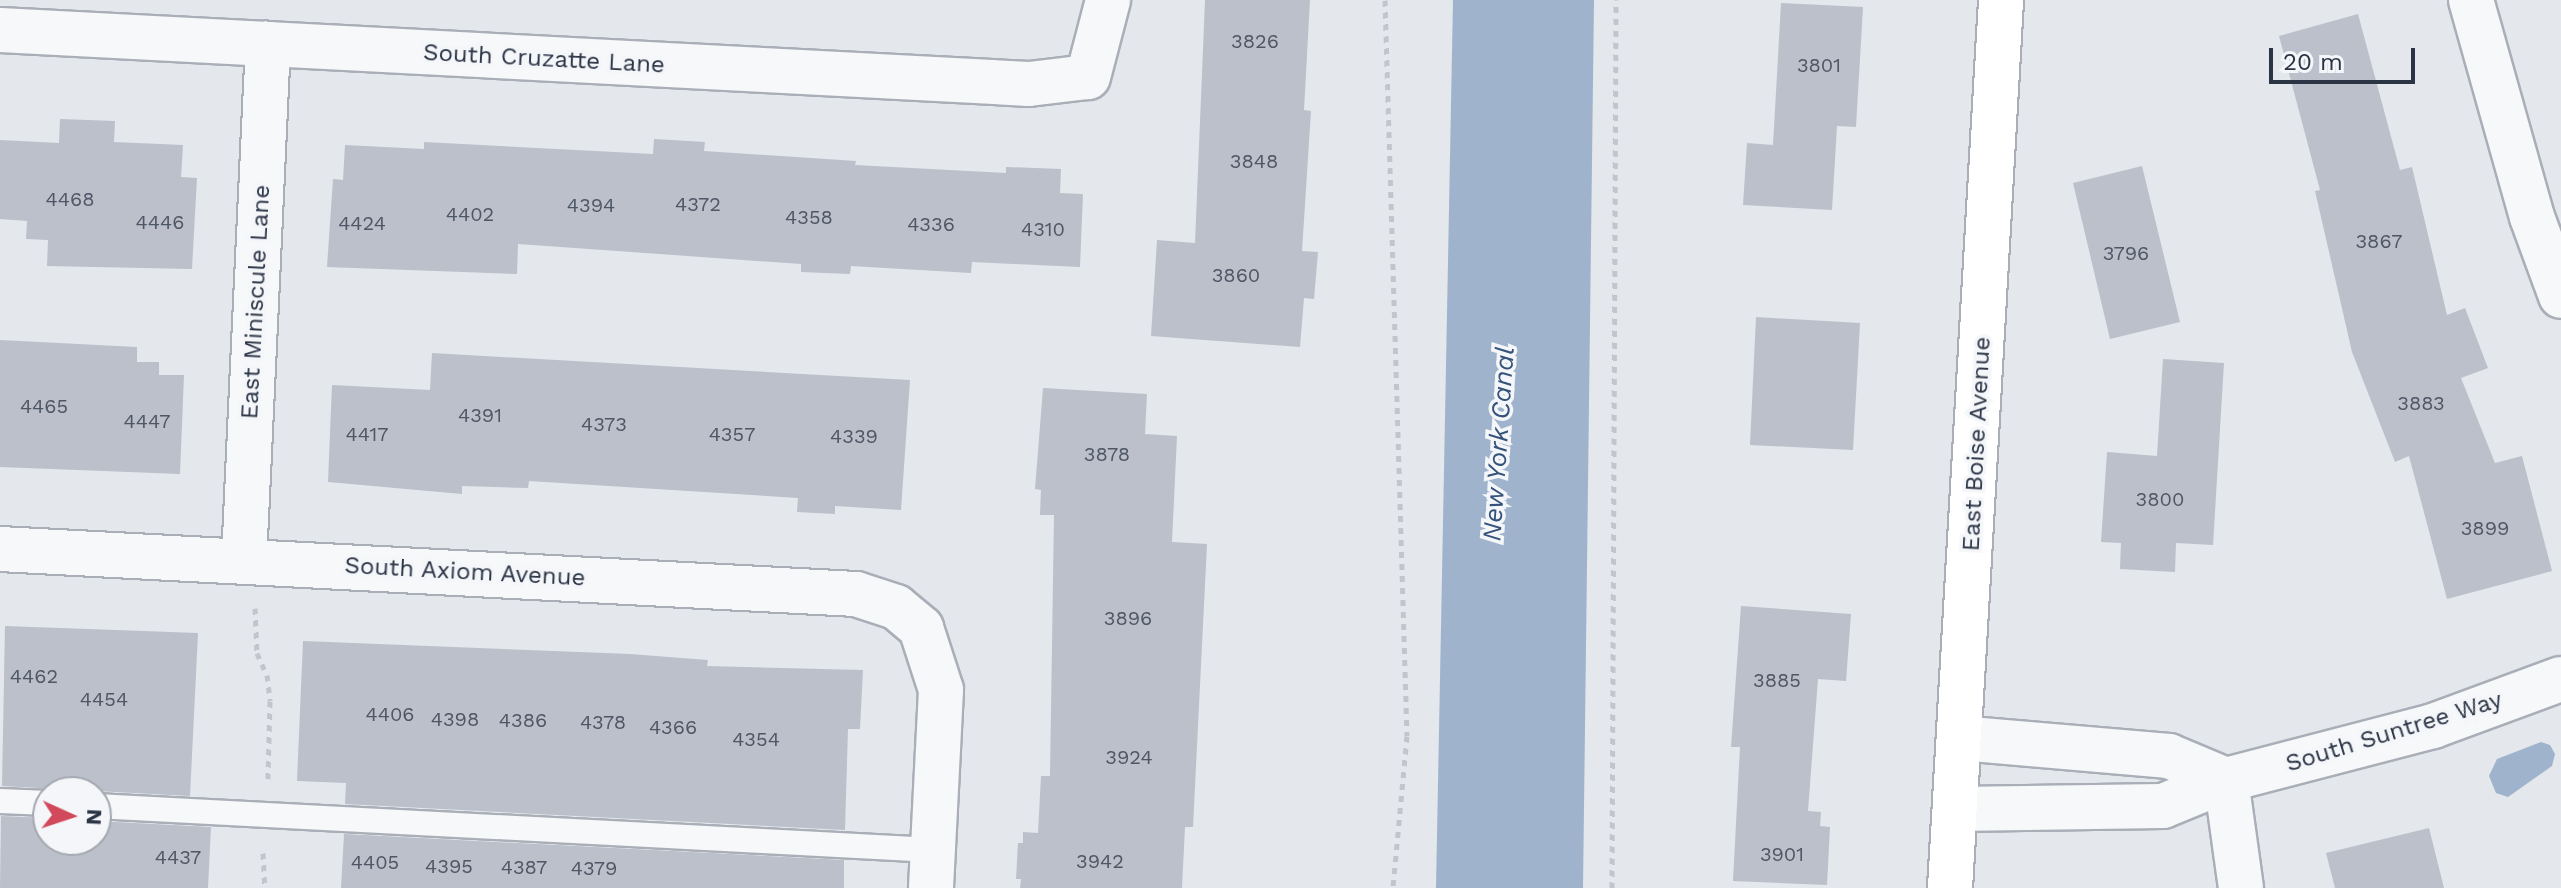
<!DOCTYPE html>
<html>
<head>
<meta charset="utf-8">
<style>
  body { margin:0 }
  #map { position:relative; width:2561px; height:888px; overflow:hidden; background:#e4e7ec; font-family:"Work Sans",sans-serif }
  div>[style] { position:absolute }
  .water>* { inset:0; background:#9fb4cc }
  .building>* { inset:0; background:#bbc0ca }
  .path>* { height:5px; margin-top:-2.5px; transform-origin:0; background:repeating-linear-gradient(90deg,#c2c5cb 0 6px,transparent 0 12px) }
  .roads { filter:drop-shadow(2px 0 #a9aeb7) drop-shadow(-2px 0 #a9aeb7) drop-shadow(0 2px #a9aeb7) drop-shadow(0 -2px #a9aeb7) }
  .lane>* { height:24px; margin:-12px; padding:0 12px; transform-origin:12px; border-radius:12px; background:#f7f8fa }
  .street>* { height:44px; margin:-22px; padding:0 22px; transform-origin:22px; border-radius:22px; background:#f7f8fa }
  .secondary>* { height:44px; margin:-22px; padding:0 22px; transform-origin:22px; border-radius:22px; background:#fff }
  span { translate:-50% -50%; white-space:nowrap; text-align:center; line-height:1.15; -webkit-text-stroke:7px #f4f6f9; paint-order:stroke }
  .number-label { font-size:20px; color:#4f5766 }
  .number-label span { -webkit-text-stroke-width:0 }
  .street-label { font-size:24px; color:#2b3445 }
  .water-label { font-size:26px; color:#34527a; font-style:italic }
  .north { position:absolute; left:32px; top:776px; width:80px; height:80px; box-sizing:border-box; background:#f4f6f9; border:2px solid #a4a8b1; border-radius:50%; rotate:93deg; font-size:22px; font-weight:700; line-height:32px; text-align:center; color:#2b3445 }
  .north::after { content:''; display:block; margin:auto; width:28px; height:36px; background:#d1495b; clip-path:polygon(50% 0,100% 100%,50% 72%,0 100%) }
  .scale { position:absolute; left:2269px; top:48px; width:146px; height:36px; box-sizing:border-box; border:4px solid #2b3445; border-top:0; padding-left:10px; font-size:24px; line-height:28px; white-space:nowrap; color:#2b3445; -webkit-text-stroke:6px #f4f6f9; paint-order:stroke }
</style>
</head>
<body>
<div id="map">
  <div class="water">
    <div style="clip-path:polygon(1453px 0,1594px 0,1583px 888px,1436px 888px)"></div>
    <div style="clip-path:polygon(2541px 742px,2550px 745px,2555px 754px,2552px 766px,2508px 797px,2496px 793px,2489px 776px,2497px 759px)"></div>
  </div>
  <div class="building">
    <div style="clip-path:polygon(1205px 0,1310px 0,1304px 110px,1311px 111px,1302px 251px,1318px 252px,1314px 299px,1304px 298px,1300px 347px,1151px 336px,1157px 240px,1195px 243px)"></div>
    <div style="clip-path:polygon(1781px 3px,1863px 7px,1856px 127px,1837px 126px,1832px 210px,1743px 205px,1747px 143px,1773px 145px)"></div>
    <div style="clip-path:polygon(2358px 14px,2400px 170px,2412px 167px,2447px 315px,2465px 308px,2488px 368px,2461px 378px,2495px 463px,2522px 456px,2552px 571px,2447px 599px,2409px 456px,2395px 462px,2352px 352px,2315px 191px,2320px 190px,2279px 36px)"></div>
    <div style="clip-path:polygon(60px 119px,115px 121px,114px 142px,183px 145px,181px 177px,197px 178px,192px 269px,47px 266px,48px 240px,26px 239px,27px 221px,0 219px,0 140px,59px 143px)"></div>
    <div style="clip-path:polygon(654px 139px,705px 142px,704px 151px,856px 161px,855px 165px,1006px 173px,1006px 167px,1061px 169px,1060px 193px,1083px 194px,1080px 267px,972px 262px,971px 273px,851px 266px,850px 274px,801px 272px,801px 264px,518px 244px,517px 274px,327px 267px,333px 179px,343px 180px,345px 145px,424px 149px,424px 142px,653px 154px)"></div>
    <div style="clip-path:polygon(2142px 166px,2180px 322px,2110px 339px,2073px 183px)"></div>
    <div style="clip-path:polygon(1756px 317px,1860px 323px,1853px 450px,1750px 445px)"></div>
    <div style="clip-path:polygon(0 340px,137px 347px,137px 362px,159px 362px,159px 375px,184px 375px,180px 474px,0 467px)"></div>
    <div style="clip-path:polygon(432px 353px,910px 380px,901px 510px,835px 506px,835px 514px,797px 512px,798px 498px,529px 481px,528px 488px,462px 486px,462px 494px,328px 482px,332px 385px,430px 390px)"></div>
    <div style="clip-path:polygon(2163px 359px,2224px 363px,2213px 545px,2176px 543px,2175px 572px,2120px 569px,2121px 543px,2101px 542px,2107px 452px,2157px 456px)"></div>
    <div style="clip-path:polygon(1043px 388px,1147px 394px,1145px 434px,1177px 436px,1172px 542px,1207px 544px,1193px 827px,1185px 827px,1182px 888px,1020px 888px,1021px 879px,1016px 879px,1018px 843px,1023px 843px,1023px 832px,1038px 833px,1041px 776px,1050px 776px,1054px 515px,1040px 515px,1041px 490px,1035px 489px)"></div>
    <div style="clip-path:polygon(1741px 606px,1851px 614px,1846px 681px,1818px 679px,1808px 811px,1821px 812px,1820px 826px,1830px 827px,1827px 885px,1733px 881px,1740px 747px,1731px 747px)"></div>
    <div style="clip-path:polygon(5px 626px,198px 633px,190px 796px,2px 786px)"></div>
    <div style="clip-path:polygon(303px 641px,630px 654px,708px 660px,707px 666px,863px 670px,860px 729px,848px 729px,845px 830px,345px 804px,346px 783px,297px 781px)"></div>
    <div style="clip-path:polygon(1px 816px,48px 818px,48px 840px,96px 840px,96px 821px,211px 827px,208px 888px,0 888px)"></div>
    <div style="clip-path:polygon(2429px 828px,2444px 888px,2335px 888px,2326px 853px)"></div>
    <div style="clip-path:polygon(344px 834px,844px 860px,844px 888px,341px 888px)"></div>
  </div>
  <div class="path">
    <div style="left:1385px;top:0;width:736px;rotate:88.29deg"></div>
    <div style="left:1407px;top:736px;width:153px;rotate:95.3deg"></div>
    <div style="left:255px;top:608px;width:45px;rotate:87.5deg"></div>
    <div style="left:257px;top:653px;width:24px;rotate:66deg"></div>
    <div style="left:267px;top:675px;width:26px;rotate:83deg"></div>
    <div style="left:270px;top:701px;width:78px;rotate:91.5deg"></div>
    <div style="left:263px;top:853px;width:35px;rotate:87deg"></div>
    <div style="left:1612px;top:888px;width:888px;rotate:-89.74deg"></div>
  </div>
  <div class="roads">
    <div class="lane">
      <div style="left:0;top:801px;width:48px;rotate:2.4deg"></div>
      <div style="left:96px;top:806px;width:838px;rotate:3.01deg"></div>
    </div>
    <div class="street">
      <div style="left:2471px;top:0;width:225px;rotate:74.3deg"></div>
      <div style="left:2532px;top:217px;width:84px;rotate:69.8deg"></div>
      <div style="left:0;top:30px;width:1030px;rotate:3deg"></div>
      <div style="left:1029px;top:84px;width:59px;rotate:-6.8deg"></div>
      <div style="left:1088px;top:77px;width:80px;rotate:-75.4deg"></div>
      <div style="left:0;top:549px;width:857px;rotate:3.01deg"></div>
      <div style="left:856px;top:594px;width:42px;rotate:18deg"></div>
      <div style="left:896px;top:607px;width:33px;rotate:40deg"></div>
      <div style="left:921px;top:628px;width:65px;rotate:72.1deg"></div>
      <div style="left:941px;top:690px;width:198px;rotate:92.9deg"></div>
      <div style="left:244px;top:560px;width:517px;rotate:-87.34deg"></div>
      <div style="left:1956px;top:809px;width:207px;rotate:-0.8deg"></div>
      <div style="left:2163px;top:806px;width:68px;rotate:-22.4deg"></div>
      <div style="left:2226px;top:780px;width:62px;rotate:-157.2deg"></div>
      <div style="left:2169px;top:756px;width:209px;rotate:-175.1deg"></div>
      <div style="left:2241px;top:888px;width:109px;rotate:-97.9deg"></div>
      <div style="left:2226px;top:780px;width:214px;rotate:-14.6deg"></div>
      <div style="left:2433px;top:726px;width:136px;rotate:-20.2deg"></div>
    </div>
    <div class="secondary">
      <div style="left:1950px;top:888px;width:889px;rotate:-86.71deg"></div>
    </div>
  </div>
  <div class="number-label">
    <span style="left:1255px;top:41px">3826</span>
    <span style="left:1819px;top:65px">3801</span>
    <span style="left:1254px;top:161px">3848</span>
    <span style="left:70px;top:199px">4468</span>
    <span style="left:698px;top:204px">4372</span>
    <span style="left:591px;top:205px">4394</span>
    <span style="left:470px;top:214px">4402</span>
    <span style="left:809px;top:217px">4358</span>
    <span style="left:160px;top:222px">4446</span>
    <span style="left:362px;top:223px">4424</span>
    <span style="left:931px;top:224px">4336</span>
    <span style="left:1043px;top:229px">4310</span>
    <span style="left:2379px;top:241px">3867</span>
    <span style="left:2126px;top:253px">3796</span>
    <span style="left:1236px;top:275px">3860</span>
    <span style="left:2421px;top:403px">3883</span>
    <span style="left:44px;top:406px">4465</span>
    <span style="left:480px;top:415px">4391</span>
    <span style="left:147px;top:421px">4447</span>
    <span style="left:604px;top:424px">4373</span>
    <span style="left:367px;top:434px">4417</span>
    <span style="left:732px;top:434px">4357</span>
    <span style="left:854px;top:436px">4339</span>
    <span style="left:1107px;top:454px">3878</span>
    <span style="left:2160px;top:499px">3800</span>
    <span style="left:2485px;top:528px">3899</span>
    <span style="left:1128px;top:618px">3896</span>
    <span style="left:34px;top:676px">4462</span>
    <span style="left:1777px;top:680px">3885</span>
    <span style="left:104px;top:699px">4454</span>
    <span style="left:390px;top:714px">4406</span>
    <span style="left:455px;top:719px">4398</span>
    <span style="left:523px;top:720px">4386</span>
    <span style="left:603px;top:722px">4378</span>
    <span style="left:673px;top:727px">4366</span>
    <span style="left:756px;top:739px">4354</span>
    <span style="left:1129px;top:757px">3924</span>
    <span style="left:1782px;top:854px">3901</span>
    <span style="left:178px;top:857px">4437</span>
    <span style="left:1100px;top:861px">3942</span>
    <span style="left:375px;top:862px">4405</span>
    <span style="left:449px;top:866px">4395</span>
    <span style="left:524px;top:867px">4387</span>
    <span style="left:594px;top:868px">4379</span>
  </div>
  <div class="street-label">
    <span style="left:544px;top:59px;rotate:3deg">South Cruzatte Lane</span>
    <span style="left:256px;top:302px;rotate:-87deg">East Miniscule Lane</span>
    <span style="left:1977px;top:444px;rotate:-87deg">East Boise Avenue</span>
    <span style="left:465px;top:572px;rotate:3deg">South Axiom Avenue</span>
    <span style="left:2394px;top:732px;rotate:-17deg">South Suntree Way</span>
  </div>
  <div class="water-label">
    <span style="left:1499px;top:444px;rotate:-86deg">New York Canal</span>
  </div>
  <div class="north">N</div>
  <div class="scale">20 m</div>
</div>
</body>
</html>
